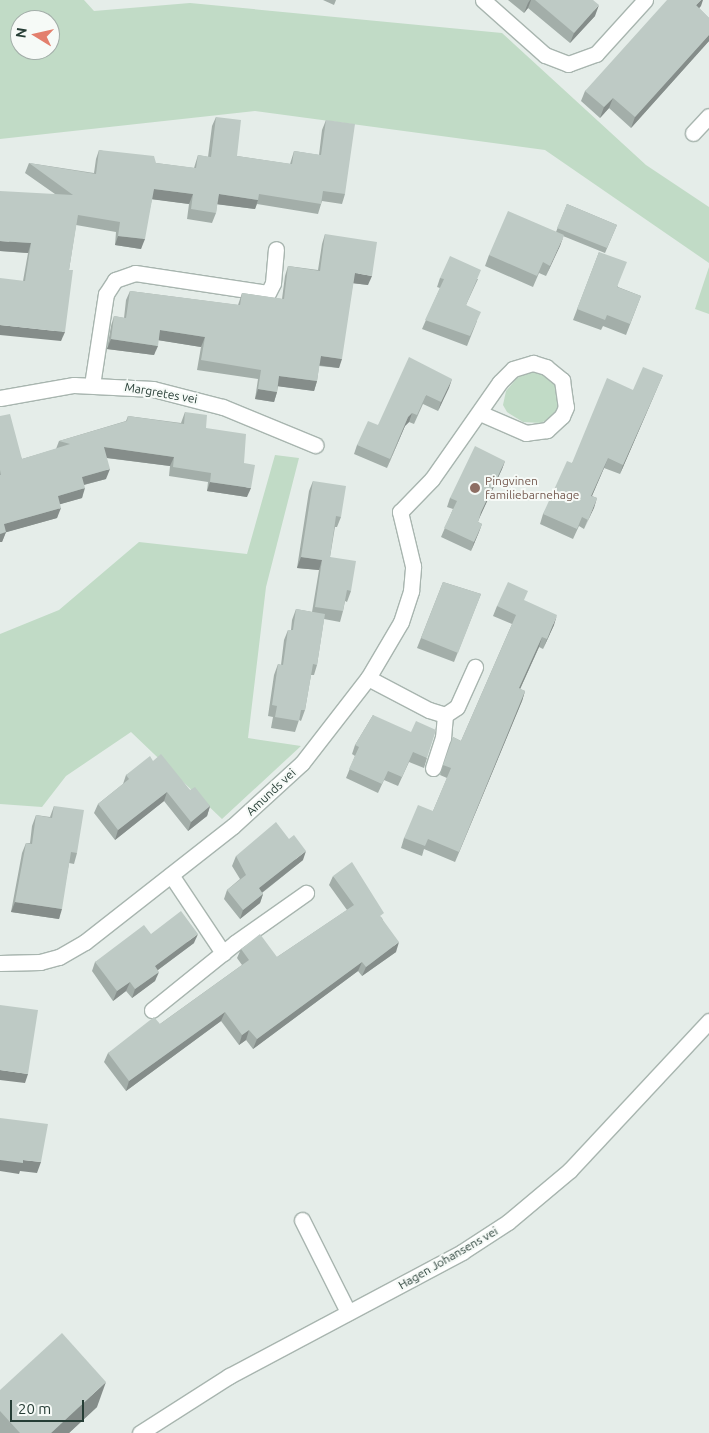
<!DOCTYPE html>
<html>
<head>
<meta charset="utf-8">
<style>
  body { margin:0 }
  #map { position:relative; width:709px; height:1433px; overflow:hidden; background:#e5ede9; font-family:Ubuntu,sans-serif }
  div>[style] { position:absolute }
  .green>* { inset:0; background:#c1dbc6 }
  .roads { filter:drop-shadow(1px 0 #a8b5af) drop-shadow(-1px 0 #a8b5af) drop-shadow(0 1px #a8b5af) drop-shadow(0 -1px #a8b5af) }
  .minor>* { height:15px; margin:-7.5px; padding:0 7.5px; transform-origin:7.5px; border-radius:7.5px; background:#fff }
  .wall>* { inset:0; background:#a3aea9 }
  .shaded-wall>* { inset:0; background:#858d8a }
  .building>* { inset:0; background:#becac5 }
  .dots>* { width:14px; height:14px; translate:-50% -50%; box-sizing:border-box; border:2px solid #f6faf7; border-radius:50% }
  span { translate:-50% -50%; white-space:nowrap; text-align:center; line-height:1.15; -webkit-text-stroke:4px #f6faf7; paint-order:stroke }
  .street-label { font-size:12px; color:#263d35 }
  .education-label { font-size:12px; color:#785e54 }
  .left { translate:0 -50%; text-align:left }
  .north { position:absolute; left:10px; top:10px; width:50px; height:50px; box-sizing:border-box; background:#f6faf7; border:1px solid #a3aea9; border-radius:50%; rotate:279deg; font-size:14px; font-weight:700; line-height:20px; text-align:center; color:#263d35 }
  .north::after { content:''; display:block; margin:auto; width:18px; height:22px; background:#e37f6d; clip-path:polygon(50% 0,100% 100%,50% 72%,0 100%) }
  .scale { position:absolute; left:10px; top:1400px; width:74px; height:22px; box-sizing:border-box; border:2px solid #263d35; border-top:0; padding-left:6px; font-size:15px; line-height:18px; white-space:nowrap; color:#263d35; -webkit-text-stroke:4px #f6faf7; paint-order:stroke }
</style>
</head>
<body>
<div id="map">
  <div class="green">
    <div style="clip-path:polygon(evenodd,0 0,84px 0,94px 11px,190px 3px,502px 33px,646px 165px,709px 207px,709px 263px,545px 150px,255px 111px,0 139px,0 0,20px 20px,50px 20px,50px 50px,20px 50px,20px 20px)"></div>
    <div style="clip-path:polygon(709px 267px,709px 314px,695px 309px)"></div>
    <div style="clip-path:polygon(534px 370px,550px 374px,558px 383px,560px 406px,552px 417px,541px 423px,523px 422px,507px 412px,503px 405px,506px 391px,517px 378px)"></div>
    <div style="clip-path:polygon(275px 455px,299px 458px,266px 587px,248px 738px,301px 746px,222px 819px,131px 732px,66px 776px,42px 807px,0 804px,0 634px,59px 610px,139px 542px,247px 554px)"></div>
  </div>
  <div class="roads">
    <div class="minor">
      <div style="left:483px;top:0;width:83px;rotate:41.6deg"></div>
      <div style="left:545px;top:55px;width:25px;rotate:21deg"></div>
      <div style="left:568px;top:64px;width:30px;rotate:-20deg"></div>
      <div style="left:596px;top:54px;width:73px;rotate:-47.8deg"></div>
      <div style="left:693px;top:133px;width:23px;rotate:-47deg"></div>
      <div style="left:92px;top:385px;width:92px;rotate:-81.3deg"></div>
      <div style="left:106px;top:294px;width:17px;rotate:-57deg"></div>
      <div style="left:115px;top:280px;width:21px;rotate:-19deg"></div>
      <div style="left:135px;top:273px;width:134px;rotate:8.6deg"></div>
      <div style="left:268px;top:293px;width:11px;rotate:-63deg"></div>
      <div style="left:273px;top:283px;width:34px;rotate:-85deg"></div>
      <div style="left:0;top:398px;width:75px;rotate:-10deg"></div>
      <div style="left:74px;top:385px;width:79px;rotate:2.9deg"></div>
      <div style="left:153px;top:389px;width:72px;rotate:14.4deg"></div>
      <div style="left:223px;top:407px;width:100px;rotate:22.4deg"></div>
      <div style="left:368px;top:678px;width:69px;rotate:27.7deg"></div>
      <div style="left:429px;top:710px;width:17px;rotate:17deg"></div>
      <div style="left:445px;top:715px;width:14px;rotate:-34deg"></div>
      <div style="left:457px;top:707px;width:44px;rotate:-65.8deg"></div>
      <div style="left:433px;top:768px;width:32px;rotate:-72deg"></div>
      <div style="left:443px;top:738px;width:23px;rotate:-85deg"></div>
      <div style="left:171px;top:875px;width:94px;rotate:56.3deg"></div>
      <div style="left:0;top:963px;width:40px;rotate:-1.4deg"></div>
      <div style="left:40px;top:962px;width:20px;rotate:-15deg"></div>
      <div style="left:59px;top:957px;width:30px;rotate:-30deg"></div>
      <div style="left:85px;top:942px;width:188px;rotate:-38.1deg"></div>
      <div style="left:233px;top:826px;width:93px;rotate:-42.4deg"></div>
      <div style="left:302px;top:763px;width:108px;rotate:-52.2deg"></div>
      <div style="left:368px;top:678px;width:65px;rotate:-59.5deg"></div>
      <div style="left:401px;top:622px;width:33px;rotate:-72deg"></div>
      <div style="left:411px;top:591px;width:25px;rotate:-85deg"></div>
      <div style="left:413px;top:566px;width:56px;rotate:-103.5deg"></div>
      <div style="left:400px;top:512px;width:46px;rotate:-45.9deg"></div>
      <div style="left:432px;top:479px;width:118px;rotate:-55deg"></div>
      <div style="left:500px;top:382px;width:18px;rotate:-45deg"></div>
      <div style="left:513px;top:369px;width:21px;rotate:-17deg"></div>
      <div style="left:533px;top:363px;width:14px;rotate:17deg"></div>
      <div style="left:546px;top:367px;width:21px;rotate:39deg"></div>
      <div style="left:562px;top:380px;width:27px;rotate:82deg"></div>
      <div style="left:566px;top:407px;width:10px;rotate:114deg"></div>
      <div style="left:562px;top:416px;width:21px;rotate:137deg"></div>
      <div style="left:547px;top:430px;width:21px;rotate:172deg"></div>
      <div style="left:526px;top:433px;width:50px;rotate:-156.5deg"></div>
      <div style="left:152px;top:1010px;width:107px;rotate:-38.9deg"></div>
      <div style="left:235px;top:943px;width:87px;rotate:-35.2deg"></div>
      <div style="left:302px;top:1220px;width:103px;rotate:63.4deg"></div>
      <div style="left:140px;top:1433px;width:106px;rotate:-32.6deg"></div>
      <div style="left:229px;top:1376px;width:264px;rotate:-28deg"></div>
      <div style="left:462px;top:1252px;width:55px;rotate:-33.1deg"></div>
      <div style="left:508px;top:1222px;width:81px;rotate:-40deg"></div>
      <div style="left:570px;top:1170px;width:204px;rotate:-47deg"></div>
    </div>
  </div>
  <div class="wall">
    <div style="clip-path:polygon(323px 0,336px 0,334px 5px)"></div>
    <div style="clip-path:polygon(508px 0,593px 0,595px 16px,570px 43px,528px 8px,524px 13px)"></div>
    <div style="clip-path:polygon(701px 6px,699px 8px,709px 18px,709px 41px,631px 128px,609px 108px,600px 118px,581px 101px,585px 91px)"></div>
    <div style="clip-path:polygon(216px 117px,237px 156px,290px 164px,294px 151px,319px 155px,322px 130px,326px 120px,345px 194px,342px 204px,322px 201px,318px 214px,257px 204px,255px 209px,217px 204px,216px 213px,212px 223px,187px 219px,189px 204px,152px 199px,141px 249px,115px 245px,116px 232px,76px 225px,69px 270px,61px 341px,23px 281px,28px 253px,0 251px,55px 194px,25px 173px,29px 163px,94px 173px,96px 159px,99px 150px,156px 163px,194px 168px,198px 155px,208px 157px,212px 126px)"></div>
    <div style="clip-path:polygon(567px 204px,617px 225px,605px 253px,563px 236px,546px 276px,539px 273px,533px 287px,485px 266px,489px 255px,556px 232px)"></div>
    <div style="clip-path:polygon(325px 234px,368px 285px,353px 283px,339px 368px,319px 366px,317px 381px,314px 391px,278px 386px,277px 392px,274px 402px,255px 399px,258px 379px,197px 370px,201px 347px,158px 340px,154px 355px,107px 349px,111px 326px,114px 316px,124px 318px,126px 300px,130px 291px,238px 305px,242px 293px,282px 299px,285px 276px,288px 266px,318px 270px,322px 244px)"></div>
    <div style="clip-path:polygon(599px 252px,618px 287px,641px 296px,626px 335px,603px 326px,601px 330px,573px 320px)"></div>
    <div style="clip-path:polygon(440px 278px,478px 279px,466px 305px,477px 321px,467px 346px,422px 329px,440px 288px,437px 287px)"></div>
    <div style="clip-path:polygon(663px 375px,620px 474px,604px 468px,592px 496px,597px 498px,584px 529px,579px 526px,573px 539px,540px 524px,543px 514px,572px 463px,633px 390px)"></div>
    <div style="clip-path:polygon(452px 379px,438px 411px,423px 404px,414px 424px,409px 422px,405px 426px,387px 468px,354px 454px,357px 445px,378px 425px)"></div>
    <div style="clip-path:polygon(185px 412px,206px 428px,244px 463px,247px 497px,207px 491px,208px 482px,169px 476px,170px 466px,106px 458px,106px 479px,84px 485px,82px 498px,60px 504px,57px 518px,6px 532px,2px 542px,0 542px,0 416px,22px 459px,56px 449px,59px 441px,126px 421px,128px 416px,181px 423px)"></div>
    <div style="clip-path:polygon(505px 461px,502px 469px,480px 516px,478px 522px,482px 524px,471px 551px,441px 537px,453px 509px,447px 507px,450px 498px)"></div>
    <div style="clip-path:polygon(313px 481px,341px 517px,337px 527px,335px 527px,330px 557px,351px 591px,347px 602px,345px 601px,343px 611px,340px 622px,324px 619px,317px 665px,314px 675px,311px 675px,305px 710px,301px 721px,299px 720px,295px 732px,271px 728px,273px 717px,268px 716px,274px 675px,278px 664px,281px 665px,284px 640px,288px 630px,291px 630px,292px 620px,296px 609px,312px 612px,319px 570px,297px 568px,309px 491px)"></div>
    <div style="clip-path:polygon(443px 582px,481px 594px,454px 662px,417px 648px)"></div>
    <div style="clip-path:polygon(525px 601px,554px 625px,543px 649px,539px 647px,520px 689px,525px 691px,522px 701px,455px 862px,424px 849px,422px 856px,401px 848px,404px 838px,433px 811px,447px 778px,440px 775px,453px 737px,461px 741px,512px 624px,493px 616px,497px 606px)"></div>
    <div style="clip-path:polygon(373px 715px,427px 758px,424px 768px,409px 762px,398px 786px,384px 780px,378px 793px,346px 778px,355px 756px,352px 754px,355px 745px)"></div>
    <div style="clip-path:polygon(153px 761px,210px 806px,207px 816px,188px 831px,164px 801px,115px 840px,94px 813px,98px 804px,123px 784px,126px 775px)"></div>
    <div style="clip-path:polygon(54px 806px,77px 853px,74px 864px,69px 863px,59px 919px,11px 912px,22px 853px,26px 843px,30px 843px,32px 826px,36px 815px,50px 817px)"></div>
    <div style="clip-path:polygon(236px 856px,303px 860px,262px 893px,263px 894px,260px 903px,240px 919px,224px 899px,227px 890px,240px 879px,232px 866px)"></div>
    <div style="clip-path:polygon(333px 876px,382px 918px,396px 952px,362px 976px,358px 971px,253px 1049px,246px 1040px,239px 1045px,221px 1021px,126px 1091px,104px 1062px,108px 1053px,160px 1024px,242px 965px,237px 958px,241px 949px,277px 957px,347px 910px,329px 885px)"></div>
    <div style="clip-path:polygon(151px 934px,194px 943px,158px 970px,155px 981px,132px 998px,126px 991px,113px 1001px,92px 971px,95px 962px)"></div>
    <div style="clip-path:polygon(0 1390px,97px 1407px,69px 1433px,0 1433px)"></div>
  </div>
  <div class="shaded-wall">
    <div style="clip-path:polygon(530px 0,531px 0,528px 8px,524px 13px,528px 3px)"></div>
    <div style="clip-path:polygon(701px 0,703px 0,701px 6px,692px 16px,696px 5px)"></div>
    <div style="clip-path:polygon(599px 5px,595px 16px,570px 43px,574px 33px)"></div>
    <div style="clip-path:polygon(709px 35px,709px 41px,631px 128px,635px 117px)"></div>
    <div style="clip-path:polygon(613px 98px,609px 108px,600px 118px,604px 107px)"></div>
    <div style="clip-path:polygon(154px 189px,193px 194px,189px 204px,150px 199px)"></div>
    <div style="clip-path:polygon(219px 194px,258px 200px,255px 209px,215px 204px)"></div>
    <div style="clip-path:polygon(564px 235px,560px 246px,546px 276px,550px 266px)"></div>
    <div style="clip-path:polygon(118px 236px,145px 239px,141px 249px,115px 245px)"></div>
    <div style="clip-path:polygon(0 241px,31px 243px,28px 253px,0 251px)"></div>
    <div style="clip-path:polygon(355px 273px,372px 276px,368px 285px,351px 283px)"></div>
    <div style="clip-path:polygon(0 325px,65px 332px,61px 341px,0 335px)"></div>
    <div style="clip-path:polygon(160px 330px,205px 337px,201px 347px,157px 340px)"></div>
    <div style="clip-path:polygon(111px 339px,158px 346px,154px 355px,107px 349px)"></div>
    <div style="clip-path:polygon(321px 356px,342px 359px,339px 368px,317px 365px)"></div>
    <div style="clip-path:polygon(663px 375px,659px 384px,620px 474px,623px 465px)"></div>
    <div style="clip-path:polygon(279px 376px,317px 381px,314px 391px,276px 386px)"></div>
    <div style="clip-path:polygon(452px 379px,449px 388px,438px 411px,441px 402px)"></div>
    <div style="clip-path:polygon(258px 389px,277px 392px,274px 402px,255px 399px)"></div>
    <div style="clip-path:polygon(412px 413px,409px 422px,405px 426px,387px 468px,408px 417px)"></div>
    <div style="clip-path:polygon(104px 447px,174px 457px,170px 466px,100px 457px)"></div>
    <div style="clip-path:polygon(608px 458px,604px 468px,588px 505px,591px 496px)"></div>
    <div style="clip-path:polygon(505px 461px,502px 469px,478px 521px,481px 512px)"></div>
    <div style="clip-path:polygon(110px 469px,106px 479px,79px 486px,82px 477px)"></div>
    <div style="clip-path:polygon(210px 482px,251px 488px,247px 497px,207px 491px)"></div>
    <div style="clip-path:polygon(85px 488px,82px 498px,54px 506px,58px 496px)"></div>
    <div style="clip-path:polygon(597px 498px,594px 508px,584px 529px,588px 520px)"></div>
    <div style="clip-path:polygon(61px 508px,57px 518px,0 534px,4px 524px)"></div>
    <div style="clip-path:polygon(482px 524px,479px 532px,471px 551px,474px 542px)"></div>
    <div style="clip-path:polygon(6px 532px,2px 542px,0 542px,0 534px)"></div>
    <div style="clip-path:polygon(301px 557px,322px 560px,319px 570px,297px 568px)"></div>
    <div style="clip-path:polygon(557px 615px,554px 625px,543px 649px,547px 639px)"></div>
    <div style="clip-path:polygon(542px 637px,539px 647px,516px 698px,519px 688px)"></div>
    <div style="clip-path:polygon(525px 691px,522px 701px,455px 862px,459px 852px)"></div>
    <div style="clip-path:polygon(167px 792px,164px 801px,115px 840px,118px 830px)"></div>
    <div style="clip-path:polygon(210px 806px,207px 816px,188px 831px,191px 822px)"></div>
    <div style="clip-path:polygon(306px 851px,303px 860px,255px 898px,259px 888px)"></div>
    <div style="clip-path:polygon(263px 894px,260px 903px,240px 919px,243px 910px)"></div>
    <div style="clip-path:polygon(15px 902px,62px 909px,59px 919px,11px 912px)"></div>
    <div style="clip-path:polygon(198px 934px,194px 943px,151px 975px,155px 966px)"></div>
    <div style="clip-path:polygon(399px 942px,396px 952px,362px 976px,366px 967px)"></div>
    <div style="clip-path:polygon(362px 962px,358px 971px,253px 1049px,257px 1039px)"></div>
    <div style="clip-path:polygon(159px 972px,155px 981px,132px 998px,135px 989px)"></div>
    <div style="clip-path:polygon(130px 982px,126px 991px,113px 1001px,117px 991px)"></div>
    <div style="clip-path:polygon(225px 1012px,221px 1021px,126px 1091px,129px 1081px)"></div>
    <div style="clip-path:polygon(249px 1030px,246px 1040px,239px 1045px,242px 1035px)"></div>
    <div style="clip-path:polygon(0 1070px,28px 1074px,25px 1083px,0 1080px)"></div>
    <div style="clip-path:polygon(0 1160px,23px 1160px,41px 1162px,37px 1173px,20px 1171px,19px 1174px,0 1171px)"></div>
    <div style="clip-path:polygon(106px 1382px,97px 1407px,69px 1433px,51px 1433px)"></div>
  </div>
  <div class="building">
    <div style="clip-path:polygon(535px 0,593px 0,599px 5px,574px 33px)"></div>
    <div style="clip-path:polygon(667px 0,701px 0,696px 5px,709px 18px,709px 35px,635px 117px,613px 98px,604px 107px,585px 91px)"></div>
    <div style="clip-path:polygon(216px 117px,241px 120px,237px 156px,292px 164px,294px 151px,321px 155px,326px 120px,355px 124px,345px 194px,323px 191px,321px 204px,259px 194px,258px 200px,219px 194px,216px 213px,191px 209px,193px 194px,154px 189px,145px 239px,118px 236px,120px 222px,78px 215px,69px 270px,73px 270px,65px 332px,0 325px,0 278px,25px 281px,31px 243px,0 241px,0 191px,73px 195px,29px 163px,96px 174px,99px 150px,154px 156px,156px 163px,196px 168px,198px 155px,211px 157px)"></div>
    <div style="clip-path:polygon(567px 204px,617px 225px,607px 248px,557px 228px)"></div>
    <div style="clip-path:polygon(508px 211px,564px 235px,550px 266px,543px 262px,537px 276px,489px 255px)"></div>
    <div style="clip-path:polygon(325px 234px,377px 242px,372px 276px,355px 273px,342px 359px,321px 356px,317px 381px,279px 376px,277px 392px,258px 389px,261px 370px,201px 360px,205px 337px,160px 330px,158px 346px,111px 339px,114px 316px,126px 318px,130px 291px,240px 305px,242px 293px,284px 299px,288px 266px,320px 271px)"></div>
    <div style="clip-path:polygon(599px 252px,627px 262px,617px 287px,641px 296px,630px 324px,607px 315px,605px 320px,577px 309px)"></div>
    <div style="clip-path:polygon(450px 256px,481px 270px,466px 305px,481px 312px,470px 336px,425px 320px,444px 279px,440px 278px)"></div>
    <div style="clip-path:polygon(409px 357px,452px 379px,441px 402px,426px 395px,417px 415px,412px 413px,408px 417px,390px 459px,357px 445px,368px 421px,378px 425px)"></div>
    <div style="clip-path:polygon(643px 367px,663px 375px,623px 465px,608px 458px,591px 496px,597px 498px,588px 520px,582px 517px,577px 529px,543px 514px,567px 461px,572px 463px,607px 378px,633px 390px)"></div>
    <div style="clip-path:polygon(185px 412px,207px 415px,206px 428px,246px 434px,244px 463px,255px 465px,251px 488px,210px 482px,211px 473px,173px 467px,174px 457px,104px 447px,110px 469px,82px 477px,85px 488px,58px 496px,61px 508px,4px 524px,6px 532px,0 534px,0 475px,1px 475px,0 470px,0 416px,10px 414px,22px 459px,70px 444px,59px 441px,127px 421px,128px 416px,184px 424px)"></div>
    <div style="clip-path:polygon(475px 446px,505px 461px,481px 512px,478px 522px,482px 524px,474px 542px,444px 528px,457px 501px,450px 498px)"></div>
    <div style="clip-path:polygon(313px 481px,346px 486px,341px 517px,336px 516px,330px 557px,356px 561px,351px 591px,347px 590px,343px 611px,315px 607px,322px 560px,301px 557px)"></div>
    <div style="clip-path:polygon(443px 582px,481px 594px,458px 653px,421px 638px)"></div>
    <div style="clip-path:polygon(508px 582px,528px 591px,524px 600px,557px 615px,547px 639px,542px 637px,519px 688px,525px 691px,459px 852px,428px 839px,425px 846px,404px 838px,418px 805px,433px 811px,451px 768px,443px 765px,453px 737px,461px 741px,516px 615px,497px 606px)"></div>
    <div style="clip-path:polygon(296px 609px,325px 614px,317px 665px,313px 664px,305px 710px,301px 710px,299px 721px,275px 717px,277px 706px,272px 705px,278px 664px,283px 665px,288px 630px,293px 630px)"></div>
    <div style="clip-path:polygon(373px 715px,411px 732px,416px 721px,436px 730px,427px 758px,413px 752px,402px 777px,388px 771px,382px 784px,349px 769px,359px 747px,355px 745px)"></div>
    <div style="clip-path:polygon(161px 754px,190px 790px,195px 787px,210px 806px,191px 822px,167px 792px,118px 830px,98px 804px,129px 779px,126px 775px,150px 756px,153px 761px)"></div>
    <div style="clip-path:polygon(54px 806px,84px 810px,77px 853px,71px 852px,62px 909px,15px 902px,26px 843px,32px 844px,36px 815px,52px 818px)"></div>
    <div style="clip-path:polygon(276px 822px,289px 839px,294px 835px,306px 851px,259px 888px,263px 894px,243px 910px,227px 890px,246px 875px,236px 856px)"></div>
    <div style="clip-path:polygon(352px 862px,384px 913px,380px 916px,399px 942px,366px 967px,362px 962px,257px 1039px,249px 1030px,242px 1035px,225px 1012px,129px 1081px,108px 1053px,154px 1017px,160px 1024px,249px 960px,241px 949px,260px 934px,277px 957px,354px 905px,333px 876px)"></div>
    <div style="clip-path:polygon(181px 911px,198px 934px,155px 966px,159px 972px,135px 989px,130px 982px,117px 991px,95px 962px,144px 925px,151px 934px)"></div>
    <div style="clip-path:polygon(0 1005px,38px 1010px,28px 1074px,0 1070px)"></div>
    <div style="clip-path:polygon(0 1118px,48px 1124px,41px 1162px,23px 1160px,23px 1163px,0 1160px)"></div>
    <div style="clip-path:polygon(62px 1333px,106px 1382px,51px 1433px,20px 1433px,0 1411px,0 1390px)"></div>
  </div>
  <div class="dots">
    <div style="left:475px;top:488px;background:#8d6e63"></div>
  </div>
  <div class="street-label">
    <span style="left:161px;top:393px;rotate:10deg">Margretes vei</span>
    <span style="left:271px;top:792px;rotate:-43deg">Amunds vei</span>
    <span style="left:448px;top:1258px;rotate:-30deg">Hagen Johansens vei</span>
  </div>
  <div class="education-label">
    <span class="left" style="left:485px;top:488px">Pingvinen<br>familiebarnehage</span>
  </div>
  <div class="north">N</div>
  <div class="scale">20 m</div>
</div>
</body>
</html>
